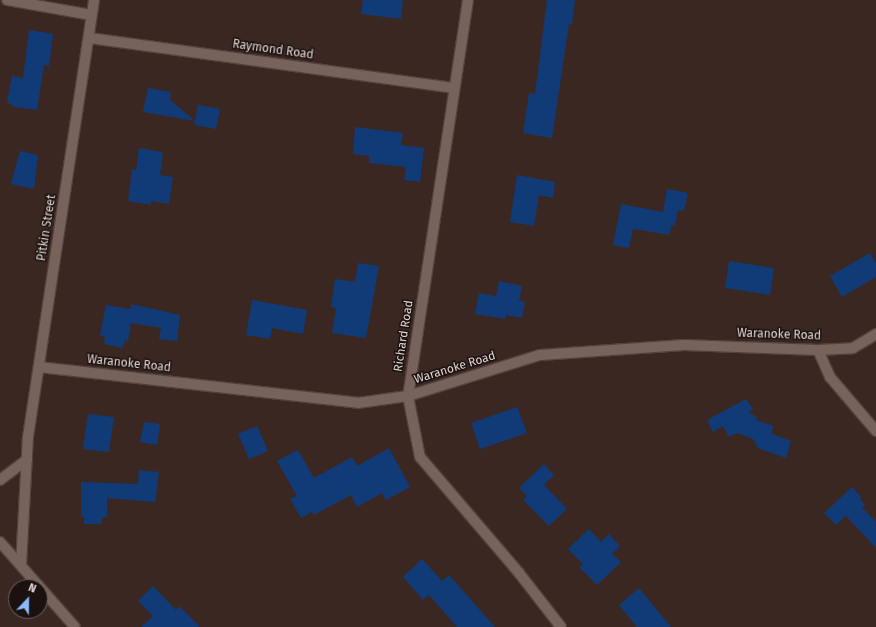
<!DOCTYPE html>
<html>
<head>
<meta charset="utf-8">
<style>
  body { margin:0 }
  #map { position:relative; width:876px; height:627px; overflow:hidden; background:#3a2722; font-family:"Fira Sans",sans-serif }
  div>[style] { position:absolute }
  .building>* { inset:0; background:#113b77 }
  .roads { filter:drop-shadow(1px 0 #53423e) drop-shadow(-1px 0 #53423e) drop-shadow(0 1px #53423e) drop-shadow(0 -1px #53423e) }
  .minor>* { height:10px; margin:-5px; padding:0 5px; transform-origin:5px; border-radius:5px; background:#78625c }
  span { translate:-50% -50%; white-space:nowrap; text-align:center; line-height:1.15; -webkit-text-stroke:3px #1b1210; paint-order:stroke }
  .street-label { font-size:12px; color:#e2d4d1 }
  .north { position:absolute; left:8px; top:579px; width:40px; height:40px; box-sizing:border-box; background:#1b1210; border:1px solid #6b605d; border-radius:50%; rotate:22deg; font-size:11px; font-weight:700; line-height:16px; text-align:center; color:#e2d4d1 }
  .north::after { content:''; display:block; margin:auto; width:14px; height:18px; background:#8cb9fc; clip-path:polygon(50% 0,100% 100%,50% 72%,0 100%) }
</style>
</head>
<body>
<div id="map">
  <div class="building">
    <div style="clip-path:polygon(363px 0,403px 0,401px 19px,361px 14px)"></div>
    <div style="clip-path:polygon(547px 0,575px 0,572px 24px,569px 24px,552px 138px,523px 133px,529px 93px,535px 94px)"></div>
    <div style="clip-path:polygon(29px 30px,53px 34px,49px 66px,44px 65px,37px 110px,15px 107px,7px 102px,12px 76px,23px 78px)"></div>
    <div style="clip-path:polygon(148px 88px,171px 92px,170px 100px,195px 121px,198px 105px,220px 109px,216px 129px,194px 125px,195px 121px,143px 112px)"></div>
    <div style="clip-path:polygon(355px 127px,403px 133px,401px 145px,424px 148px,420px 182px,404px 180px,406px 167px,369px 163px,369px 156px,353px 154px)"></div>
    <div style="clip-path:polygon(139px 148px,163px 152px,160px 175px,173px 177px,169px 204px,151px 201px,151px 205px,128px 201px,132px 170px,136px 170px)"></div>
    <div style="clip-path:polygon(20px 151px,38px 155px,34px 189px,11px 184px)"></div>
    <div style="clip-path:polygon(517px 175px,555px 182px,553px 198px,539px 195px,534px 226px,510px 222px)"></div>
    <div style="clip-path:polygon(667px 189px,688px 193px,684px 211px,678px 210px,675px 226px,671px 225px,670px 235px,633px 229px,629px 248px,613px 245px,621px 204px,663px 212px)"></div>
    <div style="clip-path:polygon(870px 253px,876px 264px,876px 277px,842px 297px,830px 276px)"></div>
    <div style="clip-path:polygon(729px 261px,774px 268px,770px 295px,725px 288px)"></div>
    <div style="clip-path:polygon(358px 263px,379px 266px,366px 338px,332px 333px,336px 308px,331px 307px,335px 279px,355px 282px)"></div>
    <div style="clip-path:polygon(499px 281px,522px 286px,519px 301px,525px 302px,522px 318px,506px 315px,505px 319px,475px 314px,479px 293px,496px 296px)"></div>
    <div style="clip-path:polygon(252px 300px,307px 310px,303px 334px,272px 328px,270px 339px,246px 335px)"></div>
    <div style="clip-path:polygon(131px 304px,180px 315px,177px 341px,159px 339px,161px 328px,131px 323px,128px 341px,125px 340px,123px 348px,104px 344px,105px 337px,100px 336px,106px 305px,131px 309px)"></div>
    <div style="clip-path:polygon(746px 399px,753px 409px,748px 412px,757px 417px,756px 420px,773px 426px,772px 434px,791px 441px,786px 458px,758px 448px,753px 439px,737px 433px,729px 437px,723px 426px,713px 432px,707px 420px)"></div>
    <div style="clip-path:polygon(517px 407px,527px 433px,480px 449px,471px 423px)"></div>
    <div style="clip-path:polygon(88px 414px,114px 417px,109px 452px,83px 449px)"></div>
    <div style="clip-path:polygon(144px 422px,160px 424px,157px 445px,140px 442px)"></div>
    <div style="clip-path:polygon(257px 426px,268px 451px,249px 459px,238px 434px)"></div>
    <div style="clip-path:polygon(389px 448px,410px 487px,386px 500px,382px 493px,357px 507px,351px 495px,314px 515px,312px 512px,301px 518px,290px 499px,297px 496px,277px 461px,298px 450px,314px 478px,352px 457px,357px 466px)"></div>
    <div style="clip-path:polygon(544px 464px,554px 475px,544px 485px,567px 509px,549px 526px,523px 500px,527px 496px,519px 488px)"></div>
    <div style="clip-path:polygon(139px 470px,159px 472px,155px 502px,107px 498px,107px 517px,102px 517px,102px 524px,84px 524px,84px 517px,81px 517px,81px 482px,138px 484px)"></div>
    <div style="clip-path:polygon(852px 487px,861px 497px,860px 499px,865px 505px,862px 507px,876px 522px,876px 548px,846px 516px,836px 525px,824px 513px)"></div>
    <div style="clip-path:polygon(589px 529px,601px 542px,609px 534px,620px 546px,612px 554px,621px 562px,597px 585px,579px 567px,583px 564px,568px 549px)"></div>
    <div style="clip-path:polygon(422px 559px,442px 581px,449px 575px,495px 627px,457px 627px,429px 595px,423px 600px,403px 577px)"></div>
    <div style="clip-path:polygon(153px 586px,176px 610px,179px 606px,200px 627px,141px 627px,153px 616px,138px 601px)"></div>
    <div style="clip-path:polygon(639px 588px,671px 627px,637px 627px,619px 605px)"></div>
  </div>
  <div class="roads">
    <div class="minor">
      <div style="left:7px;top:0;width:85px;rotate:10.1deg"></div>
      <div style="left:468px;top:0;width:401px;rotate:98.6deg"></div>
      <div style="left:408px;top:396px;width:62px;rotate:78.9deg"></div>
      <div style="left:420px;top:457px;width:153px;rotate:49.5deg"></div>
      <div style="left:519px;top:573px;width:68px;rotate:52.1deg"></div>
      <div style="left:89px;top:38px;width:368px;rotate:7.8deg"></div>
      <div style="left:818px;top:350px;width:30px;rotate:66deg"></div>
      <div style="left:830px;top:377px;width:71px;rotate:49.6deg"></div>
      <div style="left:39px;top:367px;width:321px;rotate:6.4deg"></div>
      <div style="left:358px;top:403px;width:50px;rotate:-8deg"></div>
      <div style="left:408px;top:396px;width:138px;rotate:-17.3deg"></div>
      <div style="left:540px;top:355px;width:144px;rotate:-4deg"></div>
      <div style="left:684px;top:345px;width:134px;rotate:2.1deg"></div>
      <div style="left:818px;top:350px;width:35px;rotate:-3deg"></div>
      <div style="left:853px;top:348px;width:27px;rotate:-31deg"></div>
      <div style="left:0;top:480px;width:34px;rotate:-37deg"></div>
      <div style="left:0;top:542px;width:113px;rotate:48.6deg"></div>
      <div style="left:21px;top:565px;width:128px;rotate:-86.9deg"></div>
      <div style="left:28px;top:437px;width:442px;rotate:-81.4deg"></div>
    </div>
  </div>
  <div class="street-label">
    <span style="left:273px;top:50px;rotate:8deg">Raymond Road</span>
    <span style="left:47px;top:228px;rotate:-81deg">Pitkin Street</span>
    <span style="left:779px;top:335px;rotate:2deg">Waranoke Road</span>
    <span style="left:404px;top:336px;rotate:-81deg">Richard Road</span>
    <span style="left:129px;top:364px;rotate:6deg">Waranoke Road</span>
    <span style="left:455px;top:368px;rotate:-17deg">Waranoke Road</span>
  </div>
  <div class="north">N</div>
</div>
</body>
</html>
